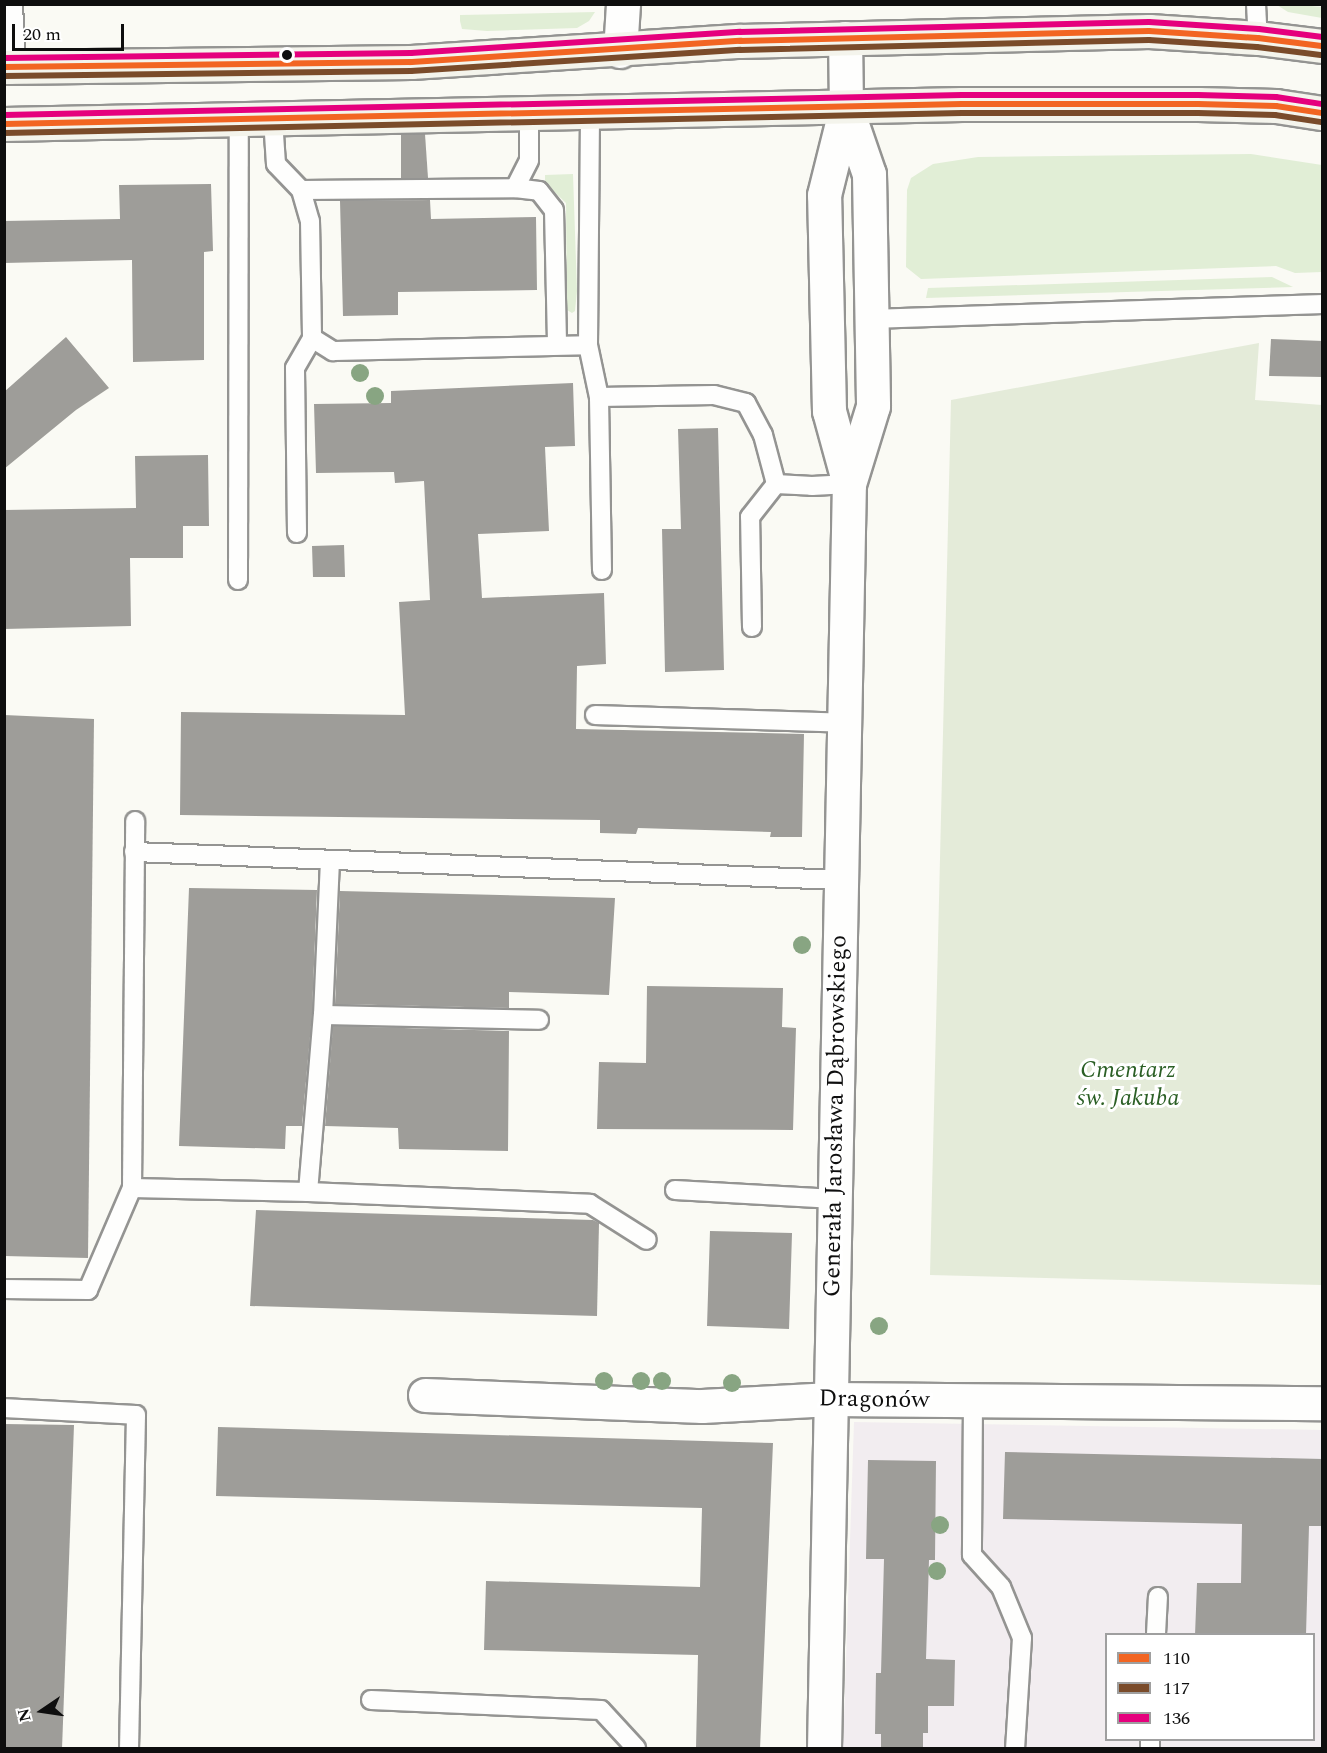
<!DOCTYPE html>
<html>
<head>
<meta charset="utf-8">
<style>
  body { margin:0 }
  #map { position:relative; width:1327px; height:1753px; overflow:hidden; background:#fafaf4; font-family:Spectral,serif }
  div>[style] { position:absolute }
  .industrial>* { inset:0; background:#f2edf0 }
  .green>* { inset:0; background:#e1eed6 }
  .cemetery>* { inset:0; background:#e4ebd9 }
  .building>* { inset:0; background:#9e9d99 }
  .roads { filter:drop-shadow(2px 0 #949492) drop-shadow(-2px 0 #949492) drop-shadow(0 2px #949492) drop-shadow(0 -2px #949492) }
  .service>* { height:18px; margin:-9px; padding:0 9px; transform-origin:9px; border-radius:9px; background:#fefefd }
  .minor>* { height:33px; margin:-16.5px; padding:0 16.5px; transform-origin:16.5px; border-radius:16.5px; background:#fefefd }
  .secondary>* { height:33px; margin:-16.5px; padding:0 16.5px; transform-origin:16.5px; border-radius:16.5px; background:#f4f4ec }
  .bus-1>* { height:6px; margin:-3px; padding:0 3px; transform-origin:3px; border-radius:3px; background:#f26522 }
  .bus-2>* { height:6px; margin:-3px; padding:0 3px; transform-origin:3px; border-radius:3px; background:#7a4b2a }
  .bus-3>* { height:6px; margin:-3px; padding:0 3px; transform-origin:3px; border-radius:3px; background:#e5007d }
  .trees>* { width:18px; height:18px; margin:-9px; border-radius:50%; background:#88a582 }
  .dots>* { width:16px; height:16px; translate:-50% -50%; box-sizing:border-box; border:3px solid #fff; border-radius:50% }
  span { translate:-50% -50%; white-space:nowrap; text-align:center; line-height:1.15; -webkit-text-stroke:6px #fff; paint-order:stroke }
  .park-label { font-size:24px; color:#2b5f25; font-style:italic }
  .street-label { font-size:24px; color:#0e0e0e }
  .frame { position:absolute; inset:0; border:6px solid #0e0e0e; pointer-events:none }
  .legend { position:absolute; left:1105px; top:1633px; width:210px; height:108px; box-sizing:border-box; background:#fff; border:2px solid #9f9f9f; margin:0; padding:8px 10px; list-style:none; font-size:18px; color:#0e0e0e }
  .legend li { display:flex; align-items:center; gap:12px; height:30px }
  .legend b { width:30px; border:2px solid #9f9f9f }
  .north { position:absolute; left:12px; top:1681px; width:60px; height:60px; -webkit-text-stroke:4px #fff; paint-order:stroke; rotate:257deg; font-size:16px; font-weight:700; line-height:24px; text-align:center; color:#0e0e0e }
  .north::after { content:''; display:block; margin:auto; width:21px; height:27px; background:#0e0e0e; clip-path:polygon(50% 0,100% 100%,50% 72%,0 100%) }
  .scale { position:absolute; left:12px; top:24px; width:112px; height:27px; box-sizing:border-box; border:3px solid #0e0e0e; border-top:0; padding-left:8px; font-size:18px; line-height:21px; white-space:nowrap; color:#0e0e0e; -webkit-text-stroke:4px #fff; paint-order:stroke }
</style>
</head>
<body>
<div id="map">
  <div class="industrial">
    <div style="clip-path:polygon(evenodd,854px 1422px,1322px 1430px,1322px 1748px,843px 1748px,854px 1422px,1106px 1634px,1314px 1634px,1314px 1740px,1106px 1740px,1106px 1634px)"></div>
  </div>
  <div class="green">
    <div style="clip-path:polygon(1301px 5px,1322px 7px,1322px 18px,1288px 12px,1277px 5px)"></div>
    <div style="clip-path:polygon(595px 12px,589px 21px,577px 28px,487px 31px,462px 29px,460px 21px,460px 15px)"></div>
    <div style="clip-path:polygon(1251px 154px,1322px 165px,1322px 272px,1295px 273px,1276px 266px,921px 279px,906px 267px,907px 190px,911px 178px,933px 164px,978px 157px)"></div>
    <div style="clip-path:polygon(573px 174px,577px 291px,575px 311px,572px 313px,567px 310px,566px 203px,545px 183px,545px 175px)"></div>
    <div style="clip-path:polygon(1272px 277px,1293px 287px,926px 298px,928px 288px)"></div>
  </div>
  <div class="cemetery">
    <div style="clip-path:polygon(1259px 343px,1255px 400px,1322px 405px,1322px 1285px,930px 1275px,951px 400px)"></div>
  </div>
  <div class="building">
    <div style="clip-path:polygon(401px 134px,425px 134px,428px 178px,401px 178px)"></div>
    <div style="clip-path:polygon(211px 184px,213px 251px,204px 252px,204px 360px,133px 362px,132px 260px,4px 263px,4px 221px,120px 219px,119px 185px)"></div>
    <div style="clip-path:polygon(430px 200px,431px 219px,536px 217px,537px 290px,398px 292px,398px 315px,343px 316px,340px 201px)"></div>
    <div style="clip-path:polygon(66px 337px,109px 388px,76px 410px,4px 469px,4px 392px)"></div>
    <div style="clip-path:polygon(1271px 339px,1323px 341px,1323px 377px,1269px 376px)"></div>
    <div style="clip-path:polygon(573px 383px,575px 446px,545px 447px,549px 531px,478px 534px,482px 598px,604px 593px,606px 664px,577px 666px,576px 729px,804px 734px,802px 837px,770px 837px,771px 832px,638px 828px,636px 834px,600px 833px,600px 820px,180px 815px,181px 712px,405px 715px,399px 602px,430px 600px,424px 481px,395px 483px,394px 472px,316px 473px,314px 404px,391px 403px,391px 391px)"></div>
    <div style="clip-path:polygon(718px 428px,724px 670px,665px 672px,662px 529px,681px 529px,678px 429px)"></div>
    <div style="clip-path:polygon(208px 455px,209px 526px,183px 526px,183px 558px,130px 558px,131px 626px,4px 629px,4px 510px,136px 508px,135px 456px)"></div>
    <div style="clip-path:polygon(344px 545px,345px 577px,313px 577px,312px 546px)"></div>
    <div style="clip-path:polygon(4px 715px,94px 719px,88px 1258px,4px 1256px)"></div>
    <div style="clip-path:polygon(189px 888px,317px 890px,312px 1014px,302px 1126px,286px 1126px,285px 1149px,179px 1146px)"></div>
    <div style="clip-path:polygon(340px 891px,615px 898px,609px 995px,509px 992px,509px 1008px,335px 1004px)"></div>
    <div style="clip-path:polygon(647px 986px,783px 988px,782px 1027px,796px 1028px,793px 1130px,597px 1129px,599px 1062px,646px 1063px)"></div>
    <div style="clip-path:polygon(333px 1026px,509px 1031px,508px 1151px,399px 1149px,398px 1128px,325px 1126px)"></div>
    <div style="clip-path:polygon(256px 1210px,593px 1220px,599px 1223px,597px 1316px,250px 1306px)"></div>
    <div style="clip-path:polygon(710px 1231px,792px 1233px,789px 1329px,707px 1326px)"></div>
    <div style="clip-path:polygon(4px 1424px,74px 1425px,62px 1749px,4px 1749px)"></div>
    <div style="clip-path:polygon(218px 1427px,773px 1443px,760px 1749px,696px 1748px,698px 1655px,484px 1650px,486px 1581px,700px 1587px,702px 1508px,216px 1496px)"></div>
    <div style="clip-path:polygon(1005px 1452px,1323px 1459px,1323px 1526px,1309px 1526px,1306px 1635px,1195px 1635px,1197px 1583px,1241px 1583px,1242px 1524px,1003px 1519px)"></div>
    <div style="clip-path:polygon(868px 1460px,936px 1461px,935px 1560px,929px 1560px,926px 1659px,955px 1660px,954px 1706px,928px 1706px,928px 1733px,923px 1733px,923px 1749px,881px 1749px,881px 1734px,875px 1734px,876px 1673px,881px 1673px,884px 1559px,866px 1559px)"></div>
  </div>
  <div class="roads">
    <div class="service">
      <div style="left:1256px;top:4px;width:34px;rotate:87deg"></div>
      <div style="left:273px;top:119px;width:45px;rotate:86.2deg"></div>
      <div style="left:276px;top:164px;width:36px;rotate:46deg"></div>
      <div style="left:301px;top:190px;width:32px;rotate:74deg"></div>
      <div style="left:310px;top:221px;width:117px;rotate:89deg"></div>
      <div style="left:312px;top:338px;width:25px;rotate:32deg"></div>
      <div style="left:333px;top:351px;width:255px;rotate:-1.3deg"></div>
      <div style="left:588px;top:345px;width:53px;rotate:78.1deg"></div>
      <div style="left:515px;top:188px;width:24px;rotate:7deg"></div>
      <div style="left:539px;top:191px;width:24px;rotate:52deg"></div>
      <div style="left:554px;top:210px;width:135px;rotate:88.7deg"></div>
      <div style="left:301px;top:190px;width:214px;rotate:-0.5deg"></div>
      <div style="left:515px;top:188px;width:31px;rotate:-63deg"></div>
      <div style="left:529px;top:160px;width:47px;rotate:-90deg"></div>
      <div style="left:872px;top:319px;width:450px;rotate:-1.9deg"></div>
      <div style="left:588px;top:345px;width:233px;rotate:-89.5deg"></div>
      <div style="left:297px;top:533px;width:165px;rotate:-90.7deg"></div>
      <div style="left:295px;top:368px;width:34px;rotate:-60deg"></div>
      <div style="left:602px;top:570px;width:173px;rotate:-91deg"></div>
      <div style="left:599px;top:397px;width:115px;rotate:-1deg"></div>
      <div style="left:714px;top:395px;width:33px;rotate:14deg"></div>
      <div style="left:746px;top:403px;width:36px;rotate:62deg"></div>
      <div style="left:763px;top:435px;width:51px;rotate:75.1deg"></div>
      <div style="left:776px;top:484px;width:36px;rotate:3deg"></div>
      <div style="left:812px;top:486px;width:37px;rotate:-3deg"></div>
      <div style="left:238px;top:580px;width:460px;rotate:-89.9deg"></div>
      <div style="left:752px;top:627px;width:110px;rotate:-91deg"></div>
      <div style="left:750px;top:517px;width:42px;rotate:-51.8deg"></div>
      <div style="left:595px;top:715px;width:249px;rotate:1.8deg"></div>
      <div style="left:134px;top:852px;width:708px;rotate:2.27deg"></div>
      <div style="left:323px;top:1015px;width:216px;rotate:1.3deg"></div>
      <div style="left:132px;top:1188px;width:176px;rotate:1.3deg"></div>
      <div style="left:308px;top:1192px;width:282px;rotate:2.4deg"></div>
      <div style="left:590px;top:1204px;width:67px;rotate:32.3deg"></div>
      <div style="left:675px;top:1190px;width:160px;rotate:3.2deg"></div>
      <div style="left:308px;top:1192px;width:178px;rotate:-85.2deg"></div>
      <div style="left:323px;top:1015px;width:155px;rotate:-87.4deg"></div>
      <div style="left:4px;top:1289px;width:84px;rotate:0.7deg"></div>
      <div style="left:88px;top:1290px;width:111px;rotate:-66.7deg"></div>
      <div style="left:132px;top:1188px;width:367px;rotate:-89.5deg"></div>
      <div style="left:973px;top:1401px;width:154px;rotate:90.4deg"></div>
      <div style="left:972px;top:1555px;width:43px;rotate:47.8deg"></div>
      <div style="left:1001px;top:1587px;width:55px;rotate:67.6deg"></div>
      <div style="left:1022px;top:1638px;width:110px;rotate:93.6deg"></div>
      <div style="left:4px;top:1408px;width:132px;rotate:3deg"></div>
      <div style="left:136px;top:1415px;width:333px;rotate:91.2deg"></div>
      <div style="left:1156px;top:1634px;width:37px;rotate:-87deg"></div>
      <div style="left:371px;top:1700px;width:230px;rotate:2.5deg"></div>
      <div style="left:601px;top:1710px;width:52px;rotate:47.4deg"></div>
      <div style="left:1150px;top:1748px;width:8px;rotate:-90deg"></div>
    </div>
    <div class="minor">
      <div style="left:5px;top:4px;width:63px;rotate:87.3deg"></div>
      <div style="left:620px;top:51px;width:47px;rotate:-86.3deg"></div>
      <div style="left:846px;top:107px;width:71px;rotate:71.1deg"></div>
      <div style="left:869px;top:174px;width:232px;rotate:89deg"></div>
      <div style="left:873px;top:406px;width:82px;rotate:107.1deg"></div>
      <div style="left:425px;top:1395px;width:277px;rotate:2.3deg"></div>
      <div style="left:702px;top:1406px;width:129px;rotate:-3.1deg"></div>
      <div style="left:831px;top:1399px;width:491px;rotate:0.5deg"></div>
      <div style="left:824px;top:1748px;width:1264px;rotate:-88.87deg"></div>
      <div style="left:849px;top:484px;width:76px;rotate:-105.3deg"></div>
      <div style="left:829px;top:411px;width:216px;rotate:-91.3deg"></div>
      <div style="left:824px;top:195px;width:91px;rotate:-76deg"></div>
      <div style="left:846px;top:107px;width:69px;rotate:-90.8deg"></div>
    </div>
    <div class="secondary">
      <div style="left:4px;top:67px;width:407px;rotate:-0.7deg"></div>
      <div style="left:411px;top:62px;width:330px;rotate:-3.7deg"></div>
      <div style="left:740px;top:41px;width:409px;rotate:-1.4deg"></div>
      <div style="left:1149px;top:31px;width:109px;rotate:3.7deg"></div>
      <div style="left:1258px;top:38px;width:64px;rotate:7.1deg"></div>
      <div style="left:4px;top:124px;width:958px;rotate:-1.2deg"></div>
      <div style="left:962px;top:104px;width:236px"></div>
      <div style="left:1198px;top:104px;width:78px;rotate:1.5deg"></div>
      <div style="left:1276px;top:106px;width:47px;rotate:8.7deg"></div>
    </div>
  </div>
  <div class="bus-1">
    <div style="left:4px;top:67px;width:407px;rotate:-0.7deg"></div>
    <div style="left:411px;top:62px;width:330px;rotate:-3.7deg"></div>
    <div style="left:740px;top:41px;width:409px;rotate:-1.4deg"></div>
    <div style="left:1149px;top:31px;width:109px;rotate:3.7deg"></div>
    <div style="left:1258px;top:38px;width:64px;rotate:7.1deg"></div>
    <div style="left:4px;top:124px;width:958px;rotate:-1.2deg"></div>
    <div style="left:962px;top:104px;width:236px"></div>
    <div style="left:1198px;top:104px;width:78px;rotate:1.5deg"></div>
    <div style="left:1276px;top:106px;width:47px;rotate:8.7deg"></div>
  </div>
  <div class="bus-2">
    <div style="left:4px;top:76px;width:407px;rotate:-0.7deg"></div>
    <div style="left:411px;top:71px;width:330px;rotate:-3.7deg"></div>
    <div style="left:740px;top:50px;width:409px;rotate:-1.4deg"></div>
    <div style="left:1149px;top:40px;width:108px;rotate:3.7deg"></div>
    <div style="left:1257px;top:47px;width:64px;rotate:7.1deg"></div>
    <div style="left:4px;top:133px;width:958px;rotate:-1.2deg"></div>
    <div style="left:962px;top:113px;width:236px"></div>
    <div style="left:1198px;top:113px;width:77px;rotate:1.5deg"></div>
    <div style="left:1275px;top:115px;width:47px;rotate:8.7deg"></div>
  </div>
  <div class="bus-3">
    <div style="left:4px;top:58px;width:407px;rotate:-0.7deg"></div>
    <div style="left:411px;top:53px;width:330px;rotate:-3.7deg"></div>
    <div style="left:740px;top:32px;width:409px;rotate:-1.4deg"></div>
    <div style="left:1149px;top:22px;width:110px;rotate:3.6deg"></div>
    <div style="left:1259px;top:29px;width:64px;rotate:7.2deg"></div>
    <div style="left:4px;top:115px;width:958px;rotate:-1.2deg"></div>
    <div style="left:962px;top:95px;width:236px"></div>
    <div style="left:1198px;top:95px;width:78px;rotate:1.5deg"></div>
    <div style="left:1276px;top:97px;width:47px;rotate:8.7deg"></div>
  </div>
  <div class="trees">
    <div style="left:360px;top:373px"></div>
    <div style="left:375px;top:396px"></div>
    <div style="left:802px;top:945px"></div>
    <div style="left:879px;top:1326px"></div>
    <div style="left:604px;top:1381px"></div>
    <div style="left:641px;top:1381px"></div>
    <div style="left:662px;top:1381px"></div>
    <div style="left:732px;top:1383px"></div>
    <div style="left:940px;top:1525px"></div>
    <div style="left:937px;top:1571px"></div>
  </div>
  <div class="dots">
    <div style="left:287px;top:55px;background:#0e0e0e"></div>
  </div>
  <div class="park-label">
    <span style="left:1128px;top:1085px">Cmentarz<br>św. Jakuba</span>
  </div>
  <div class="street-label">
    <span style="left:836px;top:1116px;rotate:-89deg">Generała Jarosława Dąbrowskiego</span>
    <span style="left:874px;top:1400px;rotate:1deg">Dragonów</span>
  </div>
  <div class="frame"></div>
  <ul class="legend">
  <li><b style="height:8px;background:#f26522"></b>110</li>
  <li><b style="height:8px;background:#7a4b2a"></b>117</li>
  <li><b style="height:8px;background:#e5007d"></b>136</li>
  </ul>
  <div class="north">N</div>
  <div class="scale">20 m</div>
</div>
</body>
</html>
